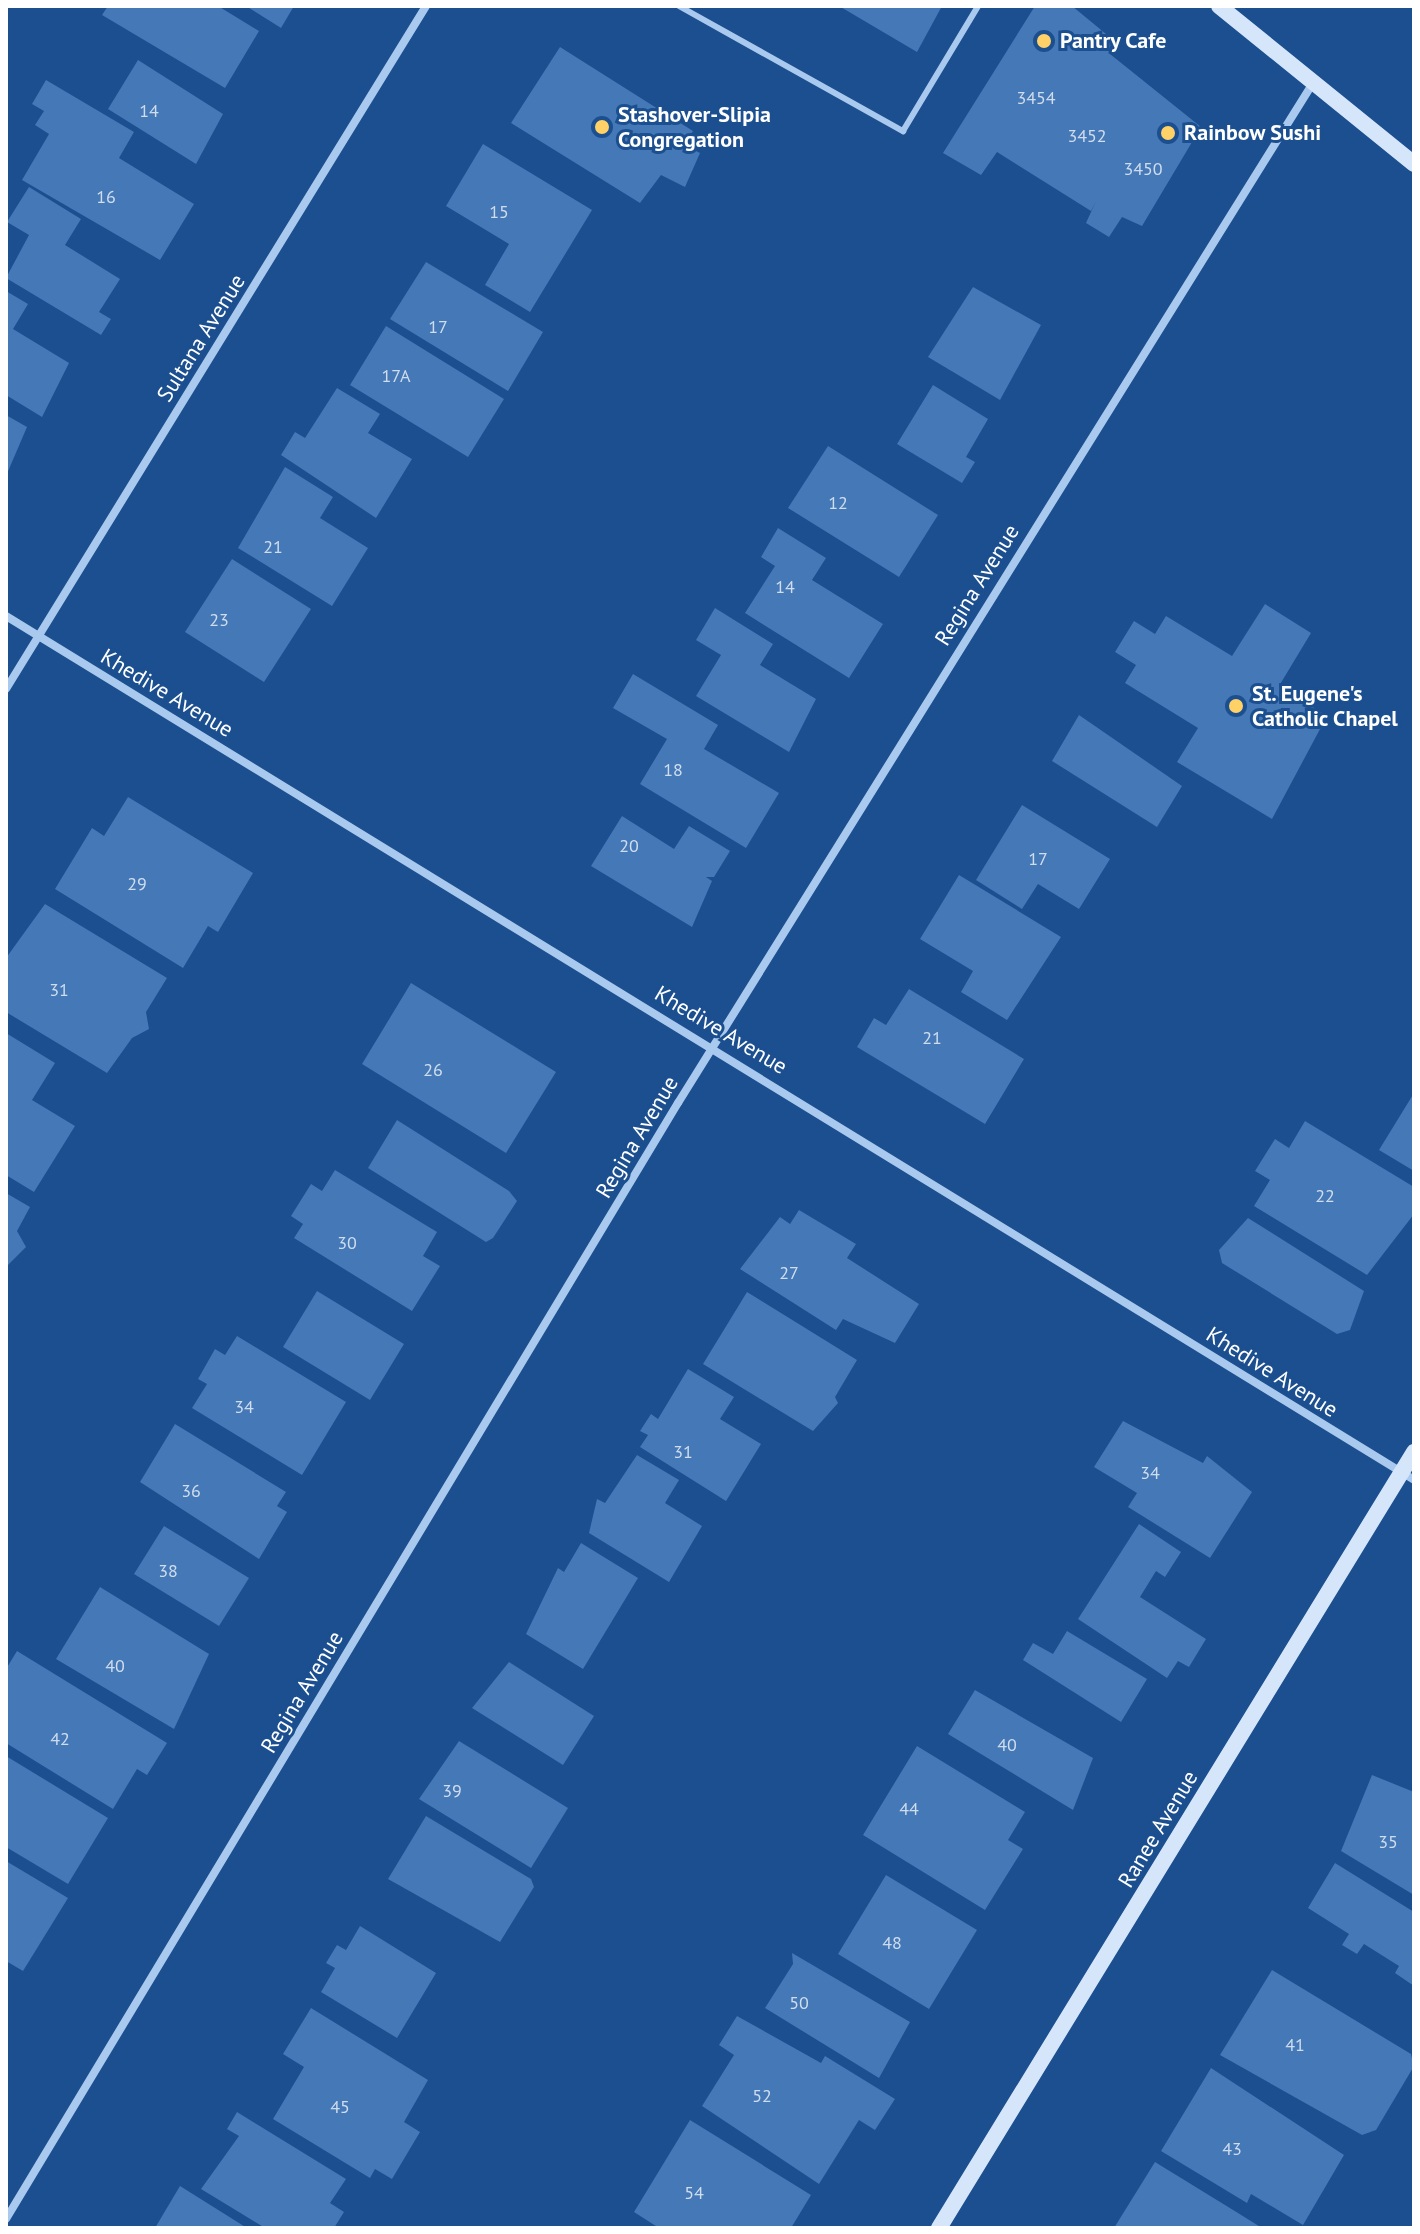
<!DOCTYPE html>
<html>
<head>
<meta charset="utf-8">
<style>
  body { margin:0 }
  #map { position:relative; width:1420px; height:2234px; overflow:hidden; background:#1b4f8f; font-family:"PT Sans",sans-serif }
  div>[style] { position:absolute }
  .building>* { inset:0; background:#4478b7 }
  .lane>* { height:6px; margin:-3px; padding:0 3px; transform-origin:3px; border-radius:3px; background:#a9c9ee }
  .street>* { height:8px; margin:-4px; padding:0 4px; transform-origin:4px; border-radius:4px; background:#a9c9ee }
  .secondary>* { height:16px; margin:-8px; padding:0 8px; transform-origin:8px; border-radius:8px; background:#d6e6fa }
  .dots>* { width:22px; height:22px; translate:-50% -50%; box-sizing:border-box; border:4px solid #1b4f8f; border-radius:50% }
  span { translate:-50% -50%; white-space:nowrap; text-align:center; line-height:1.15; -webkit-text-stroke:6px #1b4f8f; paint-order:stroke }
  .number-label { font-size:18px; color:#d0dded }
  .number-label span { -webkit-text-stroke-width:0 }
  .poi-label { font-size:22px; color:#fff; font-weight:700 }
  .left { translate:0 -50%; text-align:left }
  .street-label { font-size:22px; color:#fff }
  .frame { position:absolute; inset:0; border:8px solid #fff; pointer-events:none }
</style>
</head>
<body>
<div id="map">
  <div class="building">
    <div style="clip-path:polygon(108px 6px,218px 6px,259px 31px,225px 88px,102px 15px)"></div>
    <div style="clip-path:polygon(246px 6px,294px 6px,281px 28px)"></div>
    <div style="clip-path:polygon(839px 6px,942px 6px,917px 52px)"></div>
    <div style="clip-path:polygon(1035px 6px,1072px 6px,1117px 43px,1110px 54px,1201px 127px,1142px 226px,1122px 217px,1109px 237px,1086px 223px,1096px 201px,1091px 211px,997px 152px,981px 175px,943px 153px)"></div>
    <div style="clip-path:polygon(560px 47px,693px 131px,684px 145px,700px 153px,685px 187px,661px 175px,640px 203px,511px 123px)"></div>
    <div style="clip-path:polygon(138px 60px,223px 114px,196px 164px,108px 109px)"></div>
    <div style="clip-path:polygon(46px 80px,134px 132px,119px 158px,194px 204px,160px 260px,22px 180px,49px 134px,35px 125px,44px 111px,32px 104px)"></div>
    <div style="clip-path:polygon(483px 144px,592px 210px,530px 312px,485px 285px,509px 244px,446px 206px)"></div>
    <div style="clip-path:polygon(29px 187px,81px 219px,65px 245px,120px 279px,99px 312px,111px 319px,101px 335px,6px 278px,29px 235px,7px 222px)"></div>
    <div style="clip-path:polygon(426px 262px,543px 332px,508px 391px,390px 319px)"></div>
    <div style="clip-path:polygon(973px 287px,1041px 325px,1000px 400px,928px 357px)"></div>
    <div style="clip-path:polygon(6px 291px,28px 304px,13px 329px,69px 363px,42px 417px,6px 395px)"></div>
    <div style="clip-path:polygon(386px 326px,504px 399px,468px 457px,350px 385px)"></div>
    <div style="clip-path:polygon(933px 385px,988px 419px,966px 457px,975px 462px,962px 483px,897px 444px)"></div>
    <div style="clip-path:polygon(337px 388px,380px 414px,368px 433px,412px 459px,376px 518px,281px 455px,295px 432px,305px 438px)"></div>
    <div style="clip-path:polygon(6px 415px,27px 427px,6px 476px)"></div>
    <div style="clip-path:polygon(828px 446px,938px 515px,899px 577px,788px 508px)"></div>
    <div style="clip-path:polygon(285px 467px,333px 497px,320px 518px,368px 548px,332px 606px,238px 548px)"></div>
    <div style="clip-path:polygon(778px 528px,826px 558px,812px 580px,883px 624px,849px 678px,745px 613px,775px 566px,761px 557px)"></div>
    <div style="clip-path:polygon(232px 559px,311px 609px,264px 682px,185px 632px)"></div>
    <div style="clip-path:polygon(1265px 604px,1311px 633px,1279px 686px,1327px 716px,1272px 819px,1177px 762px,1198px 728px,1125px 683px,1136px 665px,1115px 652px,1134px 621px,1155px 634px,1166px 616px,1232px 656px)"></div>
    <div style="clip-path:polygon(715px 608px,773px 644px,760px 665px,816px 699px,789px 752px,696px 696px,721px 655px,696px 640px)"></div>
    <div style="clip-path:polygon(633px 674px,718px 725px,704px 749px,779px 793px,746px 848px,640px 784px,667px 739px,613px 708px)"></div>
    <div style="clip-path:polygon(1079px 715px,1182px 786px,1157px 827px,1052px 761px)"></div>
    <div style="clip-path:polygon(128px 797px,253px 873px,218px 932px,208px 926px,183px 968px,55px 889px,92px 828px,104px 836px)"></div>
    <div style="clip-path:polygon(1022px 805px,1110px 859px,1079px 909px,1038px 884px,1022px 909px,976px 880px)"></div>
    <div style="clip-path:polygon(622px 816px,674px 849px,689px 826px,730px 851px,714px 877px,706px 877px,712px 881px,692px 927px,591px 866px)"></div>
    <div style="clip-path:polygon(959px 875px,1061px 937px,1007px 1020px,961px 992px,973px 971px,920px 939px)"></div>
    <div style="clip-path:polygon(45px 904px,167px 978px,146px 1012px,149px 1029px,132px 1038px,107px 1073px,6px 1012px,6px 958px)"></div>
    <div style="clip-path:polygon(411px 983px,556px 1072px,506px 1153px,362px 1064px)"></div>
    <div style="clip-path:polygon(909px 989px,1024px 1059px,985px 1124px,857px 1047px,874px 1018px,886px 1025px)"></div>
    <div style="clip-path:polygon(6px 1033px,55px 1063px,32px 1100px,75px 1126px,34px 1192px,6px 1175px)"></div>
    <div style="clip-path:polygon(1414px 1093px,1414px 1171px,1379px 1150px)"></div>
    <div style="clip-path:polygon(397px 1120px,509px 1191px,517px 1201px,493px 1238px,486px 1242px,368px 1168px)"></div>
    <div style="clip-path:polygon(1305px 1121px,1414px 1187px,1414px 1214px,1367px 1275px,1254px 1206px,1270px 1180px,1255px 1171px,1275px 1139px,1289px 1148px)"></div>
    <div style="clip-path:polygon(335px 1170px,437px 1232px,423px 1256px,440px 1266px,412px 1311px,294px 1238px,303px 1224px,291px 1216px,311px 1184px,322px 1191px)"></div>
    <div style="clip-path:polygon(6px 1193px,30px 1207px,17px 1231px,26px 1247px,6px 1267px)"></div>
    <div style="clip-path:polygon(799px 1210px,856px 1244px,847px 1258px,919px 1304px,895px 1343px,843px 1319px,836px 1330px,740px 1269px,780px 1217px,790px 1224px)"></div>
    <div style="clip-path:polygon(1248px 1218px,1364px 1291px,1350px 1330px,1337px 1334px,1222px 1263px,1219px 1250px)"></div>
    <div style="clip-path:polygon(317px 1291px,404px 1344px,370px 1400px,283px 1347px)"></div>
    <div style="clip-path:polygon(747px 1292px,857px 1360px,835px 1397px,838px 1403px,813px 1431px,703px 1364px)"></div>
    <div style="clip-path:polygon(237px 1336px,346px 1402px,302px 1475px,192px 1408px,207px 1384px,198px 1379px,215px 1349px,225px 1355px)"></div>
    <div style="clip-path:polygon(688px 1369px,734px 1397px,720px 1419px,761px 1444px,726px 1501px,640px 1447px,648px 1435px,640px 1431px,651px 1414px,658px 1419px)"></div>
    <div style="clip-path:polygon(1123px 1421px,1203px 1463px,1207px 1456px,1252px 1492px,1210px 1558px,1128px 1507px,1137px 1493px,1094px 1467px)"></div>
    <div style="clip-path:polygon(175px 1424px,286px 1492px,277px 1506px,287px 1512px,259px 1559px,140px 1482px)"></div>
    <div style="clip-path:polygon(637px 1455px,679px 1480px,665px 1503px,702px 1526px,669px 1582px,589px 1533px,597px 1499px,605px 1503px)"></div>
    <div style="clip-path:polygon(1139px 1524px,1181px 1552px,1165px 1577px,1156px 1571px,1140px 1597px,1206px 1639px,1189px 1667px,1178px 1661px,1167px 1678px,1078px 1619px)"></div>
    <div style="clip-path:polygon(164px 1526px,249px 1578px,219px 1626px,134px 1574px)"></div>
    <div style="clip-path:polygon(581px 1543px,638px 1578px,583px 1669px,526px 1634px,558px 1568px,564px 1572px)"></div>
    <div style="clip-path:polygon(100px 1587px,209px 1654px,174px 1729px,56px 1659px)"></div>
    <div style="clip-path:polygon(1067px 1631px,1147px 1679px,1121px 1722px,1023px 1660px,1033px 1643px,1053px 1654px)"></div>
    <div style="clip-path:polygon(17px 1651px,167px 1743px,147px 1775px,137px 1769px,113px 1809px,6px 1743px,6px 1669px)"></div>
    <div style="clip-path:polygon(509px 1662px,594px 1716px,563px 1765px,472px 1708px)"></div>
    <div style="clip-path:polygon(975px 1690px,1093px 1758px,1073px 1810px,948px 1734px)"></div>
    <div style="clip-path:polygon(459px 1741px,568px 1808px,531px 1868px,419px 1799px)"></div>
    <div style="clip-path:polygon(917px 1746px,1025px 1812px,1008px 1840px,1023px 1849px,985px 1910px,863px 1835px)"></div>
    <div style="clip-path:polygon(6px 1756px,108px 1818px,68px 1884px,6px 1847px)"></div>
    <div style="clip-path:polygon(1372px 1775px,1414px 1792px,1414px 1895px,1341px 1851px)"></div>
    <div style="clip-path:polygon(426px 1816px,531px 1879px,534px 1887px,500px 1942px,388px 1879px)"></div>
    <div style="clip-path:polygon(6px 1861px,68px 1898px,23px 1971px,6px 1961px)"></div>
    <div style="clip-path:polygon(1335px 1863px,1414px 1912px,1414px 1986px,1395px 1973px,1399px 1966px,1364px 1944px,1357px 1954px,1342px 1945px,1349px 1934px,1308px 1908px)"></div>
    <div style="clip-path:polygon(886px 1875px,977px 1930px,929px 2009px,838px 1954px)"></div>
    <div style="clip-path:polygon(360px 1926px,436px 1973px,397px 2038px,321px 1992px,335px 1968px,326px 1963px,337px 1945px,346px 1950px)"></div>
    <div style="clip-path:polygon(792px 1953px,910px 2022px,879px 2078px,765px 2008px,793px 1964px)"></div>
    <div style="clip-path:polygon(1272px 1970px,1411px 2054px,1414px 2066px,1376px 2130px,1362px 2135px,1220px 2055px)"></div>
    <div style="clip-path:polygon(311px 2008px,428px 2080px,404px 2122px,420px 2132px,392px 2179px,375px 2169px,370px 2178px,273px 2119px,304px 2067px,283px 2054px)"></div>
    <div style="clip-path:polygon(737px 2016px,821px 2063px,825px 2056px,895px 2099px,875px 2130px,859px 2120px,819px 2184px,702px 2106px,734px 2055px,719px 2045px)"></div>
    <div style="clip-path:polygon(1211px 2068px,1344px 2155px,1303px 2225px,1251px 2194px,1247px 2203px,1161px 2151px)"></div>
    <div style="clip-path:polygon(237px 2112px,346px 2179px,330px 2203px,344px 2212px,334px 2228px,265px 2228px,201px 2189px,239px 2136px,227px 2129px)"></div>
    <div style="clip-path:polygon(690px 2120px,811px 2195px,791px 2228px,659px 2228px,634px 2212px)"></div>
    <div style="clip-path:polygon(1155px 2162px,1238px 2213px,1262px 2228px,1114px 2228px)"></div>
    <div style="clip-path:polygon(180px 2186px,247px 2228px,155px 2228px)"></div>
  </div>
  <div class="lane">
    <div style="left:679px;top:6px;width:257px;rotate:29.2deg"></div>
    <div style="left:903px;top:131px;width:146px;rotate:-59deg"></div>
  </div>
  <div class="street">
    <div style="left:6px;top:616px;width:1652px;rotate:31.53deg"></div>
    <div style="left:6px;top:689px;width:802px;rotate:-58.41deg"></div>
    <div style="left:6px;top:2219px;width:1303px;rotate:-58.95deg"></div>
    <div style="left:678px;top:1103px;width:1202px;rotate:-58.1deg"></div>
  </div>
  <div class="secondary">
    <div style="left:1219px;top:6px;width:251px;rotate:39deg"></div>
    <div style="left:939px;top:2228px;width:910px;rotate:-58.53deg"></div>
  </div>
  <div class="dots">
    <div style="left:1044px;top:41px;background:#ffd166"></div>
    <div style="left:602px;top:127px;background:#ffd166"></div>
    <div style="left:1168px;top:133px;background:#ffd166"></div>
    <div style="left:1236px;top:706px;background:#ffd166"></div>
  </div>
  <div class="number-label">
    <span style="left:1036px;top:98px">3454</span>
    <span style="left:149px;top:111px">14</span>
    <span style="left:1087px;top:136px">3452</span>
    <span style="left:1143px;top:169px">3450</span>
    <span style="left:106px;top:197px">16</span>
    <span style="left:499px;top:212px">15</span>
    <span style="left:438px;top:327px">17</span>
    <span style="left:396px;top:376px">17A</span>
    <span style="left:838px;top:503px">12</span>
    <span style="left:273px;top:547px">21</span>
    <span style="left:785px;top:587px">14</span>
    <span style="left:219px;top:620px">23</span>
    <span style="left:673px;top:770px">18</span>
    <span style="left:629px;top:846px">20</span>
    <span style="left:1038px;top:859px">17</span>
    <span style="left:137px;top:884px">29</span>
    <span style="left:59px;top:990px">31</span>
    <span style="left:932px;top:1038px">21</span>
    <span style="left:433px;top:1070px">26</span>
    <span style="left:1325px;top:1196px">22</span>
    <span style="left:347px;top:1243px">30</span>
    <span style="left:789px;top:1273px">27</span>
    <span style="left:244px;top:1407px">34</span>
    <span style="left:683px;top:1452px">31</span>
    <span style="left:1150px;top:1473px">34</span>
    <span style="left:191px;top:1491px">36</span>
    <span style="left:168px;top:1571px">38</span>
    <span style="left:115px;top:1666px">40</span>
    <span style="left:60px;top:1739px">42</span>
    <span style="left:1007px;top:1745px">40</span>
    <span style="left:452px;top:1791px">39</span>
    <span style="left:909px;top:1809px">44</span>
    <span style="left:1388px;top:1842px">35</span>
    <span style="left:892px;top:1943px">48</span>
    <span style="left:799px;top:2003px">50</span>
    <span style="left:1295px;top:2045px">41</span>
    <span style="left:762px;top:2096px">52</span>
    <span style="left:340px;top:2107px">45</span>
    <span style="left:1232px;top:2149px">43</span>
    <span style="left:694px;top:2193px">54</span>
  </div>
  <div class="poi-label">
    <span class="left" style="left:1060px;top:41px">Pantry Cafe</span>
    <span class="left" style="left:618px;top:127px">Stashover-Slipia<br>Congregation</span>
    <span class="left" style="left:1184px;top:133px">Rainbow Sushi</span>
    <span class="left" style="left:1252px;top:706px">St. Eugene's<br>Catholic Chapel</span>
  </div>
  <div class="street-label">
    <span style="left:201px;top:338px;rotate:-58deg">Sultana Avenue</span>
    <span style="left:977px;top:585px;rotate:-58deg">Regina Avenue</span>
    <span style="left:167px;top:693px;rotate:31deg">Khedive Avenue</span>
    <span style="left:721px;top:1030px;rotate:31deg">Khedive Avenue</span>
    <span style="left:637px;top:1137px;rotate:-59deg">Regina Avenue</span>
    <span style="left:1272px;top:1372px;rotate:32deg">Khedive Avenue</span>
    <span style="left:302px;top:1692px;rotate:-59deg">Regina Avenue</span>
    <span style="left:1158px;top:1829px;rotate:-59deg">Ranee Avenue</span>
  </div>
  <div class="frame"></div>
</div>
</body>
</html>
